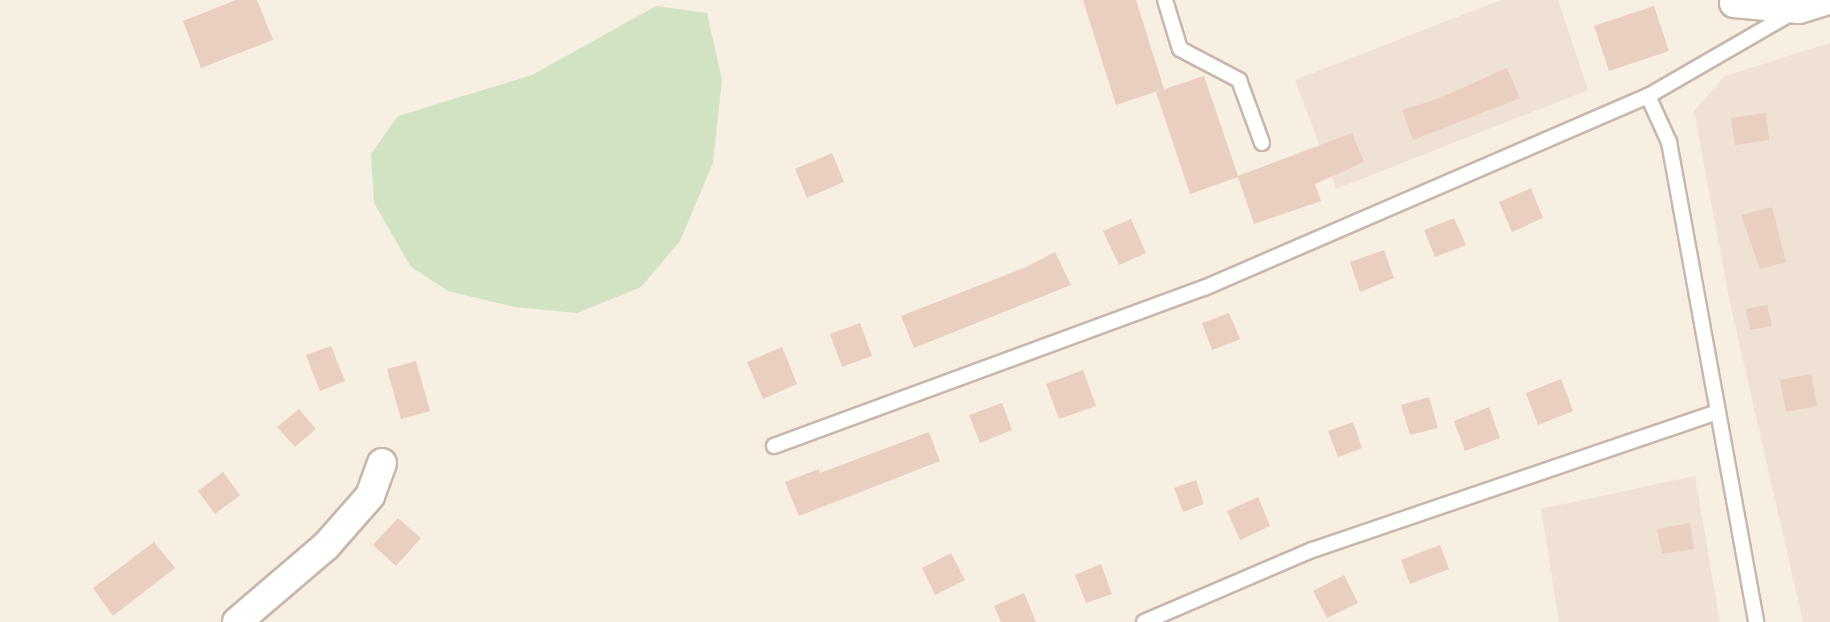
<!DOCTYPE html>
<html>
<head>
<meta charset="utf-8">
<style>
  body { margin:0 }
  #map { position:relative; width:1830px; height:622px; overflow:hidden; background:#f8efe3; font-family:Commissioner,sans-serif }
  div>[style] { position:absolute }
  .residential>* { inset:0; background:#efe1d3 }
  .green>* { inset:0; background:#d2e3c4 }
  .building>* { inset:0; background:#eacebf }
  .roads { filter:drop-shadow(2px 0 #c7b7ac) drop-shadow(-2px 0 #c7b7ac) drop-shadow(0 2px #c7b7ac) drop-shadow(0 -2px #c7b7ac) }
  .service>* { height:14px; margin:-7px; padding:0 7px; transform-origin:7px; border-radius:7px; background:#fff }
  .minor>* { height:28px; margin:-14px; padding:0 14px; transform-origin:14px; border-radius:14px; background:#fff }
  span { translate:-50% -50%; white-space:nowrap; text-align:center; line-height:1.15; -webkit-text-stroke:6px #fcf3e8; paint-order:stroke }
</style>
</head>
<body>
<div id="map">
  <div class="residential">
    <div style="clip-path:polygon(1501px 0,1558px 0,1588px 90px,1336px 189px,1295px 80px)"></div>
    <div style="clip-path:polygon(1830px 43px,1830px 622px,1803px 622px,1730px 303px,1694px 111px,1725px 76px)"></div>
    <div style="clip-path:polygon(1695px 476px,1720px 622px,1559px 622px,1541px 509px)"></div>
  </div>
  <div class="green">
    <div style="clip-path:polygon(656px 6px,707px 13px,722px 80px,713px 163px,680px 241px,641px 287px,577px 313px,514px 307px,448px 291px,411px 267px,374px 203px,371px 154px,398px 116px,532px 75px)"></div>
  </div>
  <div class="building">
    <div style="clip-path:polygon(236px 0,257px 0,273px 40px,201px 68px,183px 21px)"></div>
    <div style="clip-path:polygon(1083px 0,1136px 0,1164px 89px,1116px 105px)"></div>
    <div style="clip-path:polygon(1654px 6px,1669px 51px,1609px 71px,1594px 26px)"></div>
    <div style="clip-path:polygon(1507px 68px,1520px 98px,1413px 140px,1402px 110px,1440px 98px)"></div>
    <div style="clip-path:polygon(1204px 76px,1238px 176px,1352px 133px,1364px 162px,1315px 184px,1321px 201px,1254px 224px,1238px 177px,1190px 194px,1156px 92px)"></div>
    <div style="clip-path:polygon(1766px 113px,1769px 140px,1735px 145px,1731px 118px)"></div>
    <div style="clip-path:polygon(832px 153px,844px 182px,807px 198px,795px 169px)"></div>
    <div style="clip-path:polygon(1531px 188px,1543px 218px,1512px 232px,1499px 202px)"></div>
    <div style="clip-path:polygon(1772px 207px,1786px 262px,1760px 269px,1741px 215px)"></div>
    <div style="clip-path:polygon(1454px 218px,1466px 245px,1435px 257px,1424px 230px)"></div>
    <div style="clip-path:polygon(1131px 219px,1146px 253px,1119px 265px,1103px 231px)"></div>
    <div style="clip-path:polygon(1384px 250px,1394px 278px,1360px 292px,1350px 262px)"></div>
    <div style="clip-path:polygon(1055px 252px,1071px 285px,914px 348px,901px 316px,1024px 268px)"></div>
    <div style="clip-path:polygon(1767px 305px,1772px 326px,1750px 330px,1746px 309px)"></div>
    <div style="clip-path:polygon(1229px 313px,1240px 339px,1212px 350px,1202px 323px)"></div>
    <div style="clip-path:polygon(860px 323px,872px 356px,842px 367px,830px 334px)"></div>
    <div style="clip-path:polygon(331px 346px,345px 381px,320px 391px,306px 355px)"></div>
    <div style="clip-path:polygon(782px 347px,797px 384px,763px 399px,747px 362px)"></div>
    <div style="clip-path:polygon(416px 361px,430px 411px,401px 419px,387px 369px)"></div>
    <div style="clip-path:polygon(1083px 370px,1096px 406px,1059px 419px,1046px 384px)"></div>
    <div style="clip-path:polygon(1811px 374px,1817px 406px,1786px 412px,1780px 380px)"></div>
    <div style="clip-path:polygon(1561px 379px,1573px 411px,1538px 425px,1526px 393px)"></div>
    <div style="clip-path:polygon(1429px 397px,1438px 428px,1410px 435px,1401px 405px)"></div>
    <div style="clip-path:polygon(1002px 403px,1012px 430px,980px 443px,969px 415px)"></div>
    <div style="clip-path:polygon(1489px 407px,1500px 438px,1465px 451px,1454px 421px)"></div>
    <div style="clip-path:polygon(299px 409px,316px 429px,295px 447px,277px 427px)"></div>
    <div style="clip-path:polygon(1353px 422px,1362px 448px,1338px 457px,1328px 431px)"></div>
    <div style="clip-path:polygon(929px 432px,940px 461px,799px 516px,785px 482px,819px 469px,820px 473px)"></div>
    <div style="clip-path:polygon(223px 472px,240px 495px,215px 514px,198px 491px)"></div>
    <div style="clip-path:polygon(1196px 480px,1204px 504px,1183px 512px,1174px 488px)"></div>
    <div style="clip-path:polygon(1258px 497px,1270px 526px,1240px 540px,1227px 511px)"></div>
    <div style="clip-path:polygon(398px 518px,421px 538px,396px 566px,373px 545px)"></div>
    <div style="clip-path:polygon(1690px 523px,1694px 549px,1662px 554px,1657px 529px)"></div>
    <div style="clip-path:polygon(154px 542px,175px 568px,113px 616px,93px 588px)"></div>
    <div style="clip-path:polygon(1440px 545px,1449px 569px,1410px 584px,1401px 560px)"></div>
    <div style="clip-path:polygon(951px 553px,965px 580px,935px 595px,922px 568px)"></div>
    <div style="clip-path:polygon(1101px 564px,1112px 594px,1086px 603px,1075px 575px)"></div>
    <div style="clip-path:polygon(1344px 575px,1358px 603px,1327px 618px,1313px 591px)"></div>
    <div style="clip-path:polygon(1024px 593px,1036px 622px,1001px 622px,994px 606px)"></div>
  </div>
  <div class="roads">
    <div class="service">
      <div style="left:1165px;top:0;width:51px;rotate:73deg"></div>
      <div style="left:1180px;top:49px;width:67px;rotate:27.7deg"></div>
      <div style="left:1239px;top:80px;width:67px;rotate:69.9deg"></div>
      <div style="left:1648px;top:96px;width:51px;rotate:65.5deg"></div>
      <div style="left:1669px;top:142px;width:488px;rotate:79.7deg"></div>
      <div style="left:774px;top:446px;width:458px;rotate:-20.2deg"></div>
      <div style="left:1204px;top:288px;width:484px;rotate:-23.4deg"></div>
      <div style="left:1648px;top:96px;width:166px;rotate:-30deg"></div>
      <div style="left:1144px;top:622px;width:183px;rotate:-23.2deg"></div>
      <div style="left:1312px;top:550px;width:428px;rotate:-18.8deg"></div>
    </div>
    <div class="minor">
      <div style="left:1734px;top:3px;width:65px;rotate:5.3deg"></div>
      <div style="left:1799px;top:9px;width:30px;rotate:-17deg"></div>
      <div style="left:237px;top:622px;width:117px;rotate:-40.5deg"></div>
      <div style="left:326px;top:546px;width:67px;rotate:-48.7deg"></div>
      <div style="left:370px;top:496px;width:35px;rotate:-70deg"></div>
    </div>
  </div>
</div>
</body>
</html>
